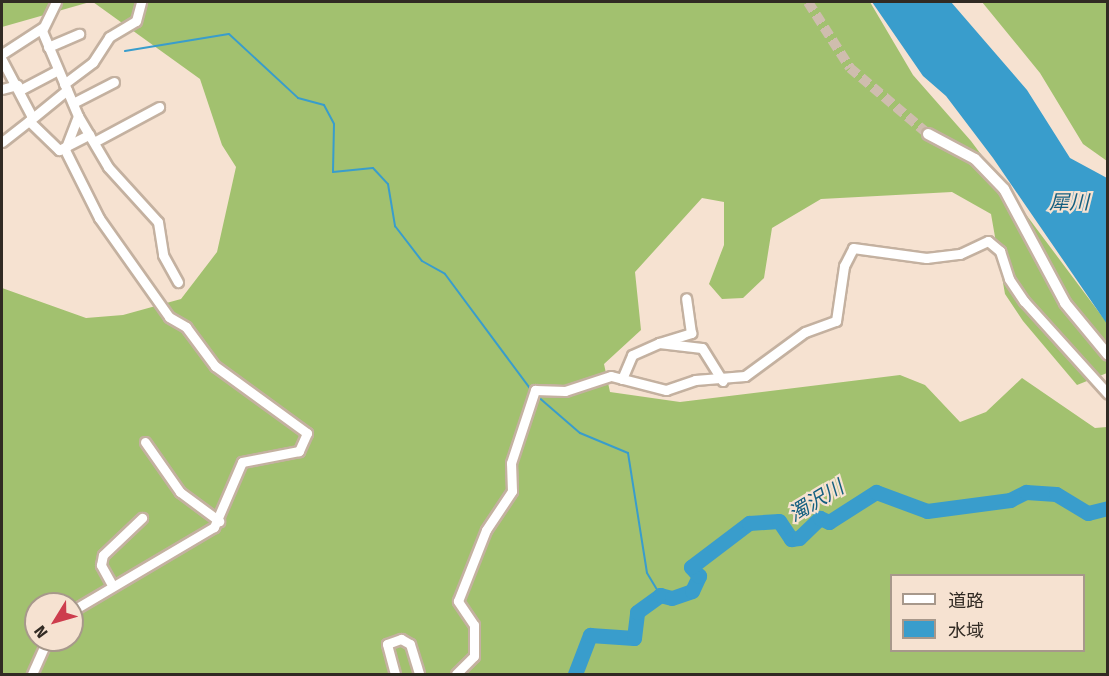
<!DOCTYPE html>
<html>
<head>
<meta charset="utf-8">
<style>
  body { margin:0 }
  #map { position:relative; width:1109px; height:676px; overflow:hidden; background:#f6e2d1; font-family:"Fira Sans","Noto Sans JP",sans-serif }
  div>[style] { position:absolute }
  .forest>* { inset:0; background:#a2c16f }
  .water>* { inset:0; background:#399dcc }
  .stream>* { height:2px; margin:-1px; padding:0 1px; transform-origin:1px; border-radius:1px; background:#399dcc }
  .river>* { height:15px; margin:-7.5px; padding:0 7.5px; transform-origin:7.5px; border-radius:7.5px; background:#399dcc }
  .tertiary-tunnel>* { height:10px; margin-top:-5px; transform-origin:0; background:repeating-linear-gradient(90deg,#cfbdae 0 10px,transparent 0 15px) }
  .roads { filter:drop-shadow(2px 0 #c4b1a0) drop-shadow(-2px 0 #c4b1a0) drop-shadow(0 2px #c4b1a0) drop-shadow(0 -2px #c4b1a0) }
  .minor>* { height:9px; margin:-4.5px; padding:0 4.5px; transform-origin:4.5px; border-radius:4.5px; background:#fff }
  .tertiary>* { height:10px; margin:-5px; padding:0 5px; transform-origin:5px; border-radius:5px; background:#fff }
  span { translate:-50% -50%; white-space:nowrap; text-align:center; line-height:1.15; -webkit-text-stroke:4.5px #f6e2d1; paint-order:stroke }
  .water-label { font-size:20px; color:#145f80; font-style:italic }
  .frame { position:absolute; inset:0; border:3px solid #312a23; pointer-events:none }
  .legend { position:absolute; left:890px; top:574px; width:195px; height:78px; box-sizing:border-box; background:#f6e2d1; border:2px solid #a7988b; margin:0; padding:8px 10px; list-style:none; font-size:18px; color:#312a23 }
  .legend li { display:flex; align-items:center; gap:12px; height:30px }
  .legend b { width:30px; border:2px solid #a7988b }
  .north { position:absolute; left:24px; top:592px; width:60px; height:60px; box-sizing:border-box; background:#f6e2d1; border:2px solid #a7988b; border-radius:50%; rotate:233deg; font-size:16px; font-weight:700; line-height:24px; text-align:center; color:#312a23 }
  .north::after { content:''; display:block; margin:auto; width:21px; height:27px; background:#cd3d4d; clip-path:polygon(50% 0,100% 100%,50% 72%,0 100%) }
</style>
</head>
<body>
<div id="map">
  <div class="forest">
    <div style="clip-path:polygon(2px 2px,90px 2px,2px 27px)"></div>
    <div style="clip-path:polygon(evenodd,93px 2px,870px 2px,913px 75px,971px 141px,1107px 323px,1107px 373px,1077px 385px,1023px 321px,1005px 294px,991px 214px,952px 192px,821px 199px,772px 228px,764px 278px,743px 298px,722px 299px,709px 284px,724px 245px,724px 202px,702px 198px,635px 272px,641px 330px,604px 364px,610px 392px,680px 402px,900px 375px,925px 385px,960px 422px,986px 412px,1022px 378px,1095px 428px,1107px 427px,1107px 674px,2px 674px,2px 288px,86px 318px,123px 315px,181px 299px,217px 252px,236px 167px,222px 145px,200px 79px,93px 2px,892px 576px,1084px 576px,1084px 650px,892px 650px,892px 576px,93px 2px,36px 604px,72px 604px,72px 640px,36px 640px,36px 604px)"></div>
    <div style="clip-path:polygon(982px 2px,1107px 2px,1107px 161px,1083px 144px,1040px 73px)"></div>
  </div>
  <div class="water">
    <div style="clip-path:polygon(872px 2px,951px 2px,1027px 90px,1070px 158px,1107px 178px,1107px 324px,993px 158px,946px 96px,923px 76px)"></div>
  </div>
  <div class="stream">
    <div style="left:125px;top:51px;width:105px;rotate:-9.3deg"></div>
    <div style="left:229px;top:34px;width:94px;rotate:42.8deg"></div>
    <div style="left:298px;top:98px;width:27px;rotate:15deg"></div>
    <div style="left:324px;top:105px;width:21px;rotate:62deg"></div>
    <div style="left:334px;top:124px;width:48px;rotate:91.2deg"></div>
    <div style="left:333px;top:172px;width:40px;rotate:-5.7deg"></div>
    <div style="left:373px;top:168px;width:22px;rotate:47deg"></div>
    <div style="left:388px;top:184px;width:43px;rotate:80.5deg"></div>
    <div style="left:395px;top:226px;width:44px;rotate:52.4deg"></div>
    <div style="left:422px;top:261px;width:26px;rotate:29deg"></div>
    <div style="left:445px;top:274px;width:146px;rotate:53.4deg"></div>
    <div style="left:536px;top:395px;width:58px;rotate:40.8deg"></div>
    <div style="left:580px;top:433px;width:52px;rotate:22.6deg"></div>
    <div style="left:628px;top:453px;width:121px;rotate:81deg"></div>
    <div style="left:647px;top:573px;width:26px;rotate:59deg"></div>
  </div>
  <div class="river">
    <div style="left:575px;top:674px;width:42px;rotate:-69deg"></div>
    <div style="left:590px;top:635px;width:44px;rotate:3.9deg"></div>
    <div style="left:634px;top:638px;width:26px;rotate:-83deg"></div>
    <div style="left:637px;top:612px;width:29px;rotate:-36deg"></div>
    <div style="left:660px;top:595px;width:12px;rotate:14deg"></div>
    <div style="left:672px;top:598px;width:21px;rotate:-19deg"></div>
    <div style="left:692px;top:591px;width:17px;rotate:-65deg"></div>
    <div style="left:699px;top:576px;width:12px;rotate:-132deg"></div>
    <div style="left:691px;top:567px;width:73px;rotate:-37.2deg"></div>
    <div style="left:749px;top:523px;width:30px;rotate:-4deg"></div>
    <div style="left:779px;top:521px;width:22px;rotate:56deg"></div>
    <div style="left:791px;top:539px;width:8px;rotate:-7deg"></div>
    <div style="left:799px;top:538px;width:29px;rotate:-44deg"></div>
    <div style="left:820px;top:518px;width:10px;rotate:24deg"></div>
    <div style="left:829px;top:522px;width:56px;rotate:-32.6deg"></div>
    <div style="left:876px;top:492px;width:54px;rotate:20.4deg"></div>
    <div style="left:927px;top:511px;width:84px;rotate:-7.5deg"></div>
    <div style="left:1010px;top:500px;width:18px;rotate:-27deg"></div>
    <div style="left:1026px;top:492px;width:30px;rotate:4deg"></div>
    <div style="left:1056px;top:494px;width:37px;rotate:31deg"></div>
    <div style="left:1088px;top:513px;width:21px;rotate:-14deg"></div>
  </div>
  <div class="tertiary-tunnel">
    <div style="left:808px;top:2px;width:78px;rotate:57.5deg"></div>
    <div style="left:850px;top:68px;width:102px;rotate:40.2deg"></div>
  </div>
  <div class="roads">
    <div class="minor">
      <div style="left:56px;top:2px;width:32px;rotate:116deg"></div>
      <div style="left:42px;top:31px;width:92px;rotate:67deg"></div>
      <div style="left:78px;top:116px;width:36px;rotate:111deg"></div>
      <div style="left:65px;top:150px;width:76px;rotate:63.4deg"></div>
      <div style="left:99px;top:218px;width:121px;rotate:54.7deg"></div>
      <div style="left:169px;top:317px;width:20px;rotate:30deg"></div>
      <div style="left:186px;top:327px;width:49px;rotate:53.4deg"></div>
      <div style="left:215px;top:366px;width:114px;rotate:36.1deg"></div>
      <div style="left:307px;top:433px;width:20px;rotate:114deg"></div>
      <div style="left:299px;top:451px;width:58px;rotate:169.1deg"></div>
      <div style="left:242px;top:462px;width:71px;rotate:113.3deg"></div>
      <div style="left:214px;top:527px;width:165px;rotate:149.4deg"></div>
      <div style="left:48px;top:47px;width:34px;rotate:-23deg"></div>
      <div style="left:2px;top:54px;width:48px;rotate:-33deg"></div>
      <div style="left:2px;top:60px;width:62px;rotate:62.2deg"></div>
      <div style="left:64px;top:84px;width:36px;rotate:-37deg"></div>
      <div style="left:93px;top:62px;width:30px;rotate:-57deg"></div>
      <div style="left:109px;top:37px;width:31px;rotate:-31deg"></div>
      <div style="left:136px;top:21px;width:20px;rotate:-75deg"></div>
      <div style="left:2px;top:89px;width:16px;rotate:-15deg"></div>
      <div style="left:20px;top:90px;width:43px;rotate:-27.8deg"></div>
      <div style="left:67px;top:90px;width:49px;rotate:140.8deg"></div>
      <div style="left:29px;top:121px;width:42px;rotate:44deg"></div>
      <div style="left:59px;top:150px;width:34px;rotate:-27deg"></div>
      <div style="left:73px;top:103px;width:46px;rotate:-27.1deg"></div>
      <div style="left:78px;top:116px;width:59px;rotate:59.5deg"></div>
      <div style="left:108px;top:167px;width:74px;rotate:47.7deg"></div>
      <div style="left:158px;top:222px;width:33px;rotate:81deg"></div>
      <div style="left:163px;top:255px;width:31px;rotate:61deg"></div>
      <div style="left:2px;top:142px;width:34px;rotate:-38deg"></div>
      <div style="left:94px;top:142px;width:74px;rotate:-28.3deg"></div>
      <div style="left:659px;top:343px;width:34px;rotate:-17deg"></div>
      <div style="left:691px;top:333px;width:35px;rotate:-98deg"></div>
      <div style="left:622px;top:379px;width:26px;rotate:-67deg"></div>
      <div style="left:632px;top:355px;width:30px;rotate:-24deg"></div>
      <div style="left:659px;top:343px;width:43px;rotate:6.6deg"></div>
      <div style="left:702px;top:348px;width:39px;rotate:58deg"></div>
      <div style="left:145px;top:442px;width:61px;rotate:55deg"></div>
      <div style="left:180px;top:492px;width:49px;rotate:36.6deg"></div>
      <div style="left:112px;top:585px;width:23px;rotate:-119deg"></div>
      <div style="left:101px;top:565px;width:10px;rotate:-79deg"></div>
      <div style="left:103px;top:555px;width:54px;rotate:-43.5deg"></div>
      <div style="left:32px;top:674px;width:37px;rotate:-66deg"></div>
      <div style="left:395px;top:674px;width:31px;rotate:-105deg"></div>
      <div style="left:387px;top:644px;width:15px;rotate:-20deg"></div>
      <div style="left:401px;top:639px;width:10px;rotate:29deg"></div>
      <div style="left:410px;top:644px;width:31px;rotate:73deg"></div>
      <div style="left:456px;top:674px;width:25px;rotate:-45deg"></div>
      <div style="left:474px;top:656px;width:31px;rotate:-90deg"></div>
      <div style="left:474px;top:625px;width:29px;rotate:-124deg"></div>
      <div style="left:458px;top:601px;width:76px;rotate:-68.5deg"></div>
      <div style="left:486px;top:530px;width:47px;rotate:-56.3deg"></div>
      <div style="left:512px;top:491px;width:28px;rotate:-92deg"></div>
      <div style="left:511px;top:463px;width:77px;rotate:-71.8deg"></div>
      <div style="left:535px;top:390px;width:30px;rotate:2deg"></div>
      <div style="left:565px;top:391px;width:48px;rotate:-18.1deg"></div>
      <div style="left:611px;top:376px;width:57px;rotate:14.3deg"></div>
      <div style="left:666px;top:390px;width:31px;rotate:-19deg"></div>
      <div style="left:695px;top:380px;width:50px;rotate:-4.6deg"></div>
      <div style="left:745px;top:376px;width:74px;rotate:-36.3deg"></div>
      <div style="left:805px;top:332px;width:33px;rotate:-20deg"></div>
      <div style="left:836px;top:321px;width:56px;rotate:-81.7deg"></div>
      <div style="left:844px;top:266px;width:20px;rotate:-63deg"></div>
      <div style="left:853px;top:248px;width:74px;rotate:7.8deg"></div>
      <div style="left:926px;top:258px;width:34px;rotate:-7deg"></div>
      <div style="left:960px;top:254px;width:31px;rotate:-25deg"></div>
      <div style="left:988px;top:241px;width:16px;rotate:40deg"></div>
      <div style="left:1000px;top:251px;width:29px;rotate:72deg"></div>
      <div style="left:1009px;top:279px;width:27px;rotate:56deg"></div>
      <div style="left:1024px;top:301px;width:125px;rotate:47.9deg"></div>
    </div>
    <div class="tertiary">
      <div style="left:928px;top:134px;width:53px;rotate:28deg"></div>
      <div style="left:975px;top:159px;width:42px;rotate:46deg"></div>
      <div style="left:1004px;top:189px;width:129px;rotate:61.8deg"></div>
      <div style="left:1065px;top:303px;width:67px;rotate:50.4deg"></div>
    </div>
  </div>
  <div class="water-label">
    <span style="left:1069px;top:202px">犀川</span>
    <span style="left:816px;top:501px;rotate:-31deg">濁沢川</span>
  </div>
  <div class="frame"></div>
  <ul class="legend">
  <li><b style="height:8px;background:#fff"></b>道路</li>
  <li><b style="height:16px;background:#399dcc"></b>水域</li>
  </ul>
  <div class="north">N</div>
</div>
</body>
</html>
